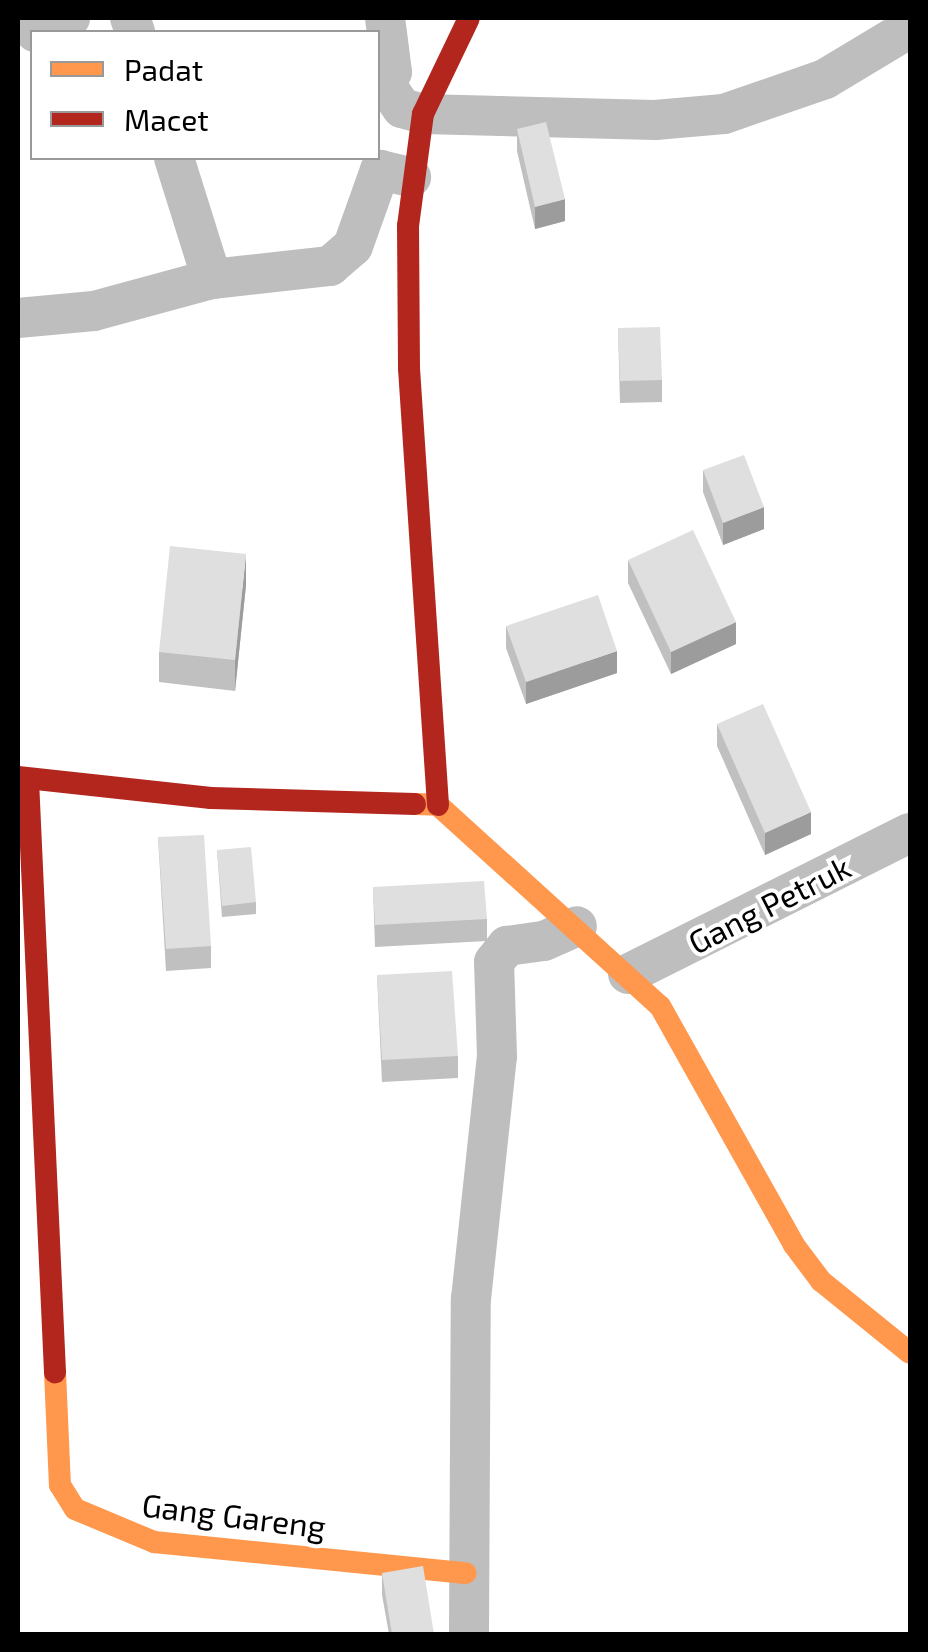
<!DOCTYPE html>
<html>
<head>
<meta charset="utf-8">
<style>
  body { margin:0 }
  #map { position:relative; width:928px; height:1652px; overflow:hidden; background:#fff; font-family:"Exo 2",sans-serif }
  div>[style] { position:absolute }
  .street>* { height:40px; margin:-20px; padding:0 20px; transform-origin:20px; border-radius:20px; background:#bebebe }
  .slow>* { height:22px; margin:-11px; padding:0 11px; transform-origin:11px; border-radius:11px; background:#ff974d }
  .jam>* { height:22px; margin:-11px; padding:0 11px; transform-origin:11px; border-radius:11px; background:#b3261e }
  .wall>* { inset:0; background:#c0c0c0 }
  .shaded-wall>* { inset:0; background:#9c9c9c }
  .building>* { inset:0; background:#dfdfdf }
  span { translate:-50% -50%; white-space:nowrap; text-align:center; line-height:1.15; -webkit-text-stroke:8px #fff; paint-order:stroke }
  .street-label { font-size:32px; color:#000 }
  .frame { position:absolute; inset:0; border:20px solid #000; pointer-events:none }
  .legend { position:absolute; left:30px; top:30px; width:350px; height:130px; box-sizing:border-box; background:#fff; border:2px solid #999; margin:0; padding:12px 18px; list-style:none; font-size:30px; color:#000 }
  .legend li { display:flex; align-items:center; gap:20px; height:50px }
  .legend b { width:50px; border:2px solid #999 }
</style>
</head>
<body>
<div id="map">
  <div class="street">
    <div style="left:130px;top:18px;width:15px;rotate:70deg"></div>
    <div style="left:35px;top:32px;width:38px;rotate:-22deg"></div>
    <div style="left:383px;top:81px;width:33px;rotate:55deg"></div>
    <div style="left:402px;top:108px;width:22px;rotate:16deg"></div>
    <div style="left:423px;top:114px;width:232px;rotate:1.5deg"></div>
    <div style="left:655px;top:120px;width:69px;rotate:-5deg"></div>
    <div style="left:724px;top:114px;width:107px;rotate:-19.1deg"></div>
    <div style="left:825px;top:79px;width:99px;rotate:-31deg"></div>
    <div style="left:378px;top:88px;width:21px;rotate:-49deg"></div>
    <div style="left:392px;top:72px;width:54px;rotate:-97.4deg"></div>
    <div style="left:174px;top:158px;width:127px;rotate:72.6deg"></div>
    <div style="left:212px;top:279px;width:119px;rotate:-6.3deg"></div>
    <div style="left:330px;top:266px;width:30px;rotate:-41deg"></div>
    <div style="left:353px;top:246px;width:81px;rotate:-70.4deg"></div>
    <div style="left:380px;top:170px;width:32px;rotate:13deg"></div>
    <div style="left:18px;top:318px;width:76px;rotate:-5.3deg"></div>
    <div style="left:94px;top:311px;width:122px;rotate:-15.2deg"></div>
    <div style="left:628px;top:974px;width:315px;rotate:-26.6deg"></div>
    <div style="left:469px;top:1634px;width:335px;rotate:-89.7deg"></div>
    <div style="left:471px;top:1299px;width:244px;rotate:-83.9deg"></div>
    <div style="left:497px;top:1056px;width:94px;rotate:-91.8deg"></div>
    <div style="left:494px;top:962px;width:21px;rotate:-51deg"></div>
    <div style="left:507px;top:946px;width:37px;rotate:-8deg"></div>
    <div style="left:544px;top:941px;width:36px;rotate:-24deg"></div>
  </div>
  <div class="slow">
    <div style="left:415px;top:804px;width:23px;rotate:2deg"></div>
    <div style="left:438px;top:805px;width:299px;rotate:42.2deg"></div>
    <div style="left:660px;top:1006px;width:274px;rotate:60.7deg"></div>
    <div style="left:794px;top:1245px;width:45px;rotate:53.1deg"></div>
    <div style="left:821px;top:1281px;width:114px;rotate:39deg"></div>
    <div style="left:55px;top:1372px;width:113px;rotate:87.5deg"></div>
    <div style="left:60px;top:1485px;width:28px;rotate:58deg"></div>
    <div style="left:75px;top:1509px;width:86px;rotate:22.7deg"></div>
    <div style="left:154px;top:1542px;width:313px;rotate:5.7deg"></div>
  </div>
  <div class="jam">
    <div style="left:18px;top:777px;width:194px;rotate:6.2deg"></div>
    <div style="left:211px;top:798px;width:204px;rotate:1.7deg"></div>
    <div style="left:28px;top:780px;width:593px;rotate:87.39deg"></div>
    <div style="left:438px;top:805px;width:438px;rotate:-93.8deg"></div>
    <div style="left:409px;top:368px;width:142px;rotate:-90.4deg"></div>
    <div style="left:408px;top:226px;width:113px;rotate:-82.4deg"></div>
    <div style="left:423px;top:114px;width:106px;rotate:-64.4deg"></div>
  </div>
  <div class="wall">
    <div style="clip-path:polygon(517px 129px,565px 221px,535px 229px,517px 151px)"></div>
    <div style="clip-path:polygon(618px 328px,662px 380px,662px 402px,620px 403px)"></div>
    <div style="clip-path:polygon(703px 470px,764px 529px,723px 545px,703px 492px)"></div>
    <div style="clip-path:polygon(628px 560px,736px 644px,671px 674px,628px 583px)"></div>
    <div style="clip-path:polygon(246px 585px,235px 691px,159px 682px,159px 652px)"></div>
    <div style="clip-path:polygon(506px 626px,617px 673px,526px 704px,506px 648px)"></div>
    <div style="clip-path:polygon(717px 724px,811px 834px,765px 855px,717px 746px)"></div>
    <div style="clip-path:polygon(158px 837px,211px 946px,211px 968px,166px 971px)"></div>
    <div style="clip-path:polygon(217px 850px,256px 902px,256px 914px,222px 917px)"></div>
    <div style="clip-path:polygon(373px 887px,487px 919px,487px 941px,375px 947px)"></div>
    <div style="clip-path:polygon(377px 975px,458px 1056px,458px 1078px,382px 1082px)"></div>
    <div style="clip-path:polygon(382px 1573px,434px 1634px,389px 1634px,382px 1595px)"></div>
  </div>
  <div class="shaded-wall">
    <div style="clip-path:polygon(565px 199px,565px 221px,535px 229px,535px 207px)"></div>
    <div style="clip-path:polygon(764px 507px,764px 529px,723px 545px,723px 523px)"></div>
    <div style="clip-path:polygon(246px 554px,246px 585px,235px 691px,235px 660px)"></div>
    <div style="clip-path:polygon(736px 622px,736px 644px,671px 674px,671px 652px)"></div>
    <div style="clip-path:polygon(617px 651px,617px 673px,526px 704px,526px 682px)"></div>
    <div style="clip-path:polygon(811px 812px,811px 834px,765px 855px,765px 833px)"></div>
  </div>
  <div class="building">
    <div style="clip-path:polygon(546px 122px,565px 199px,535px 207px,517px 129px)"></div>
    <div style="clip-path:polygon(660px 327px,662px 380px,620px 381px,618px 328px)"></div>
    <div style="clip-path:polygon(744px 455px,764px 507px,723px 523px,703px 470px)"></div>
    <div style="clip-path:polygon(693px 530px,736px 622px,671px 652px,628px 560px)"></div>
    <div style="clip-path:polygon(170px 546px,246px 554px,235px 660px,159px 652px)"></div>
    <div style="clip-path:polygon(598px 595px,617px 651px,526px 682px,506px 626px)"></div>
    <div style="clip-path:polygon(763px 704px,811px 812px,765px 833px,717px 724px)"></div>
    <div style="clip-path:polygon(204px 835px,211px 946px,166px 949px,158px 837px)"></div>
    <div style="clip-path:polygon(251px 847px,256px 902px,222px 906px,217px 850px)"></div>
    <div style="clip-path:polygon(484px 881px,487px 919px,375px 925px,373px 887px)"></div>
    <div style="clip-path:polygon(452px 971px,458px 1056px,382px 1060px,377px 975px)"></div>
    <div style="clip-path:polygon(423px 1566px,434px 1634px,392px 1634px,382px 1573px)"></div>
  </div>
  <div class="street-label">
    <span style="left:769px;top:904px;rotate:-27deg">Gang Petruk</span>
    <span style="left:234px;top:1515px;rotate:7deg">Gang Gareng</span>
  </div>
  <div class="frame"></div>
  <ul class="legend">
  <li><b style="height:12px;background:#ff974d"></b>Padat</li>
  <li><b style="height:12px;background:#b3261e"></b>Macet</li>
  </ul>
</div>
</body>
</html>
